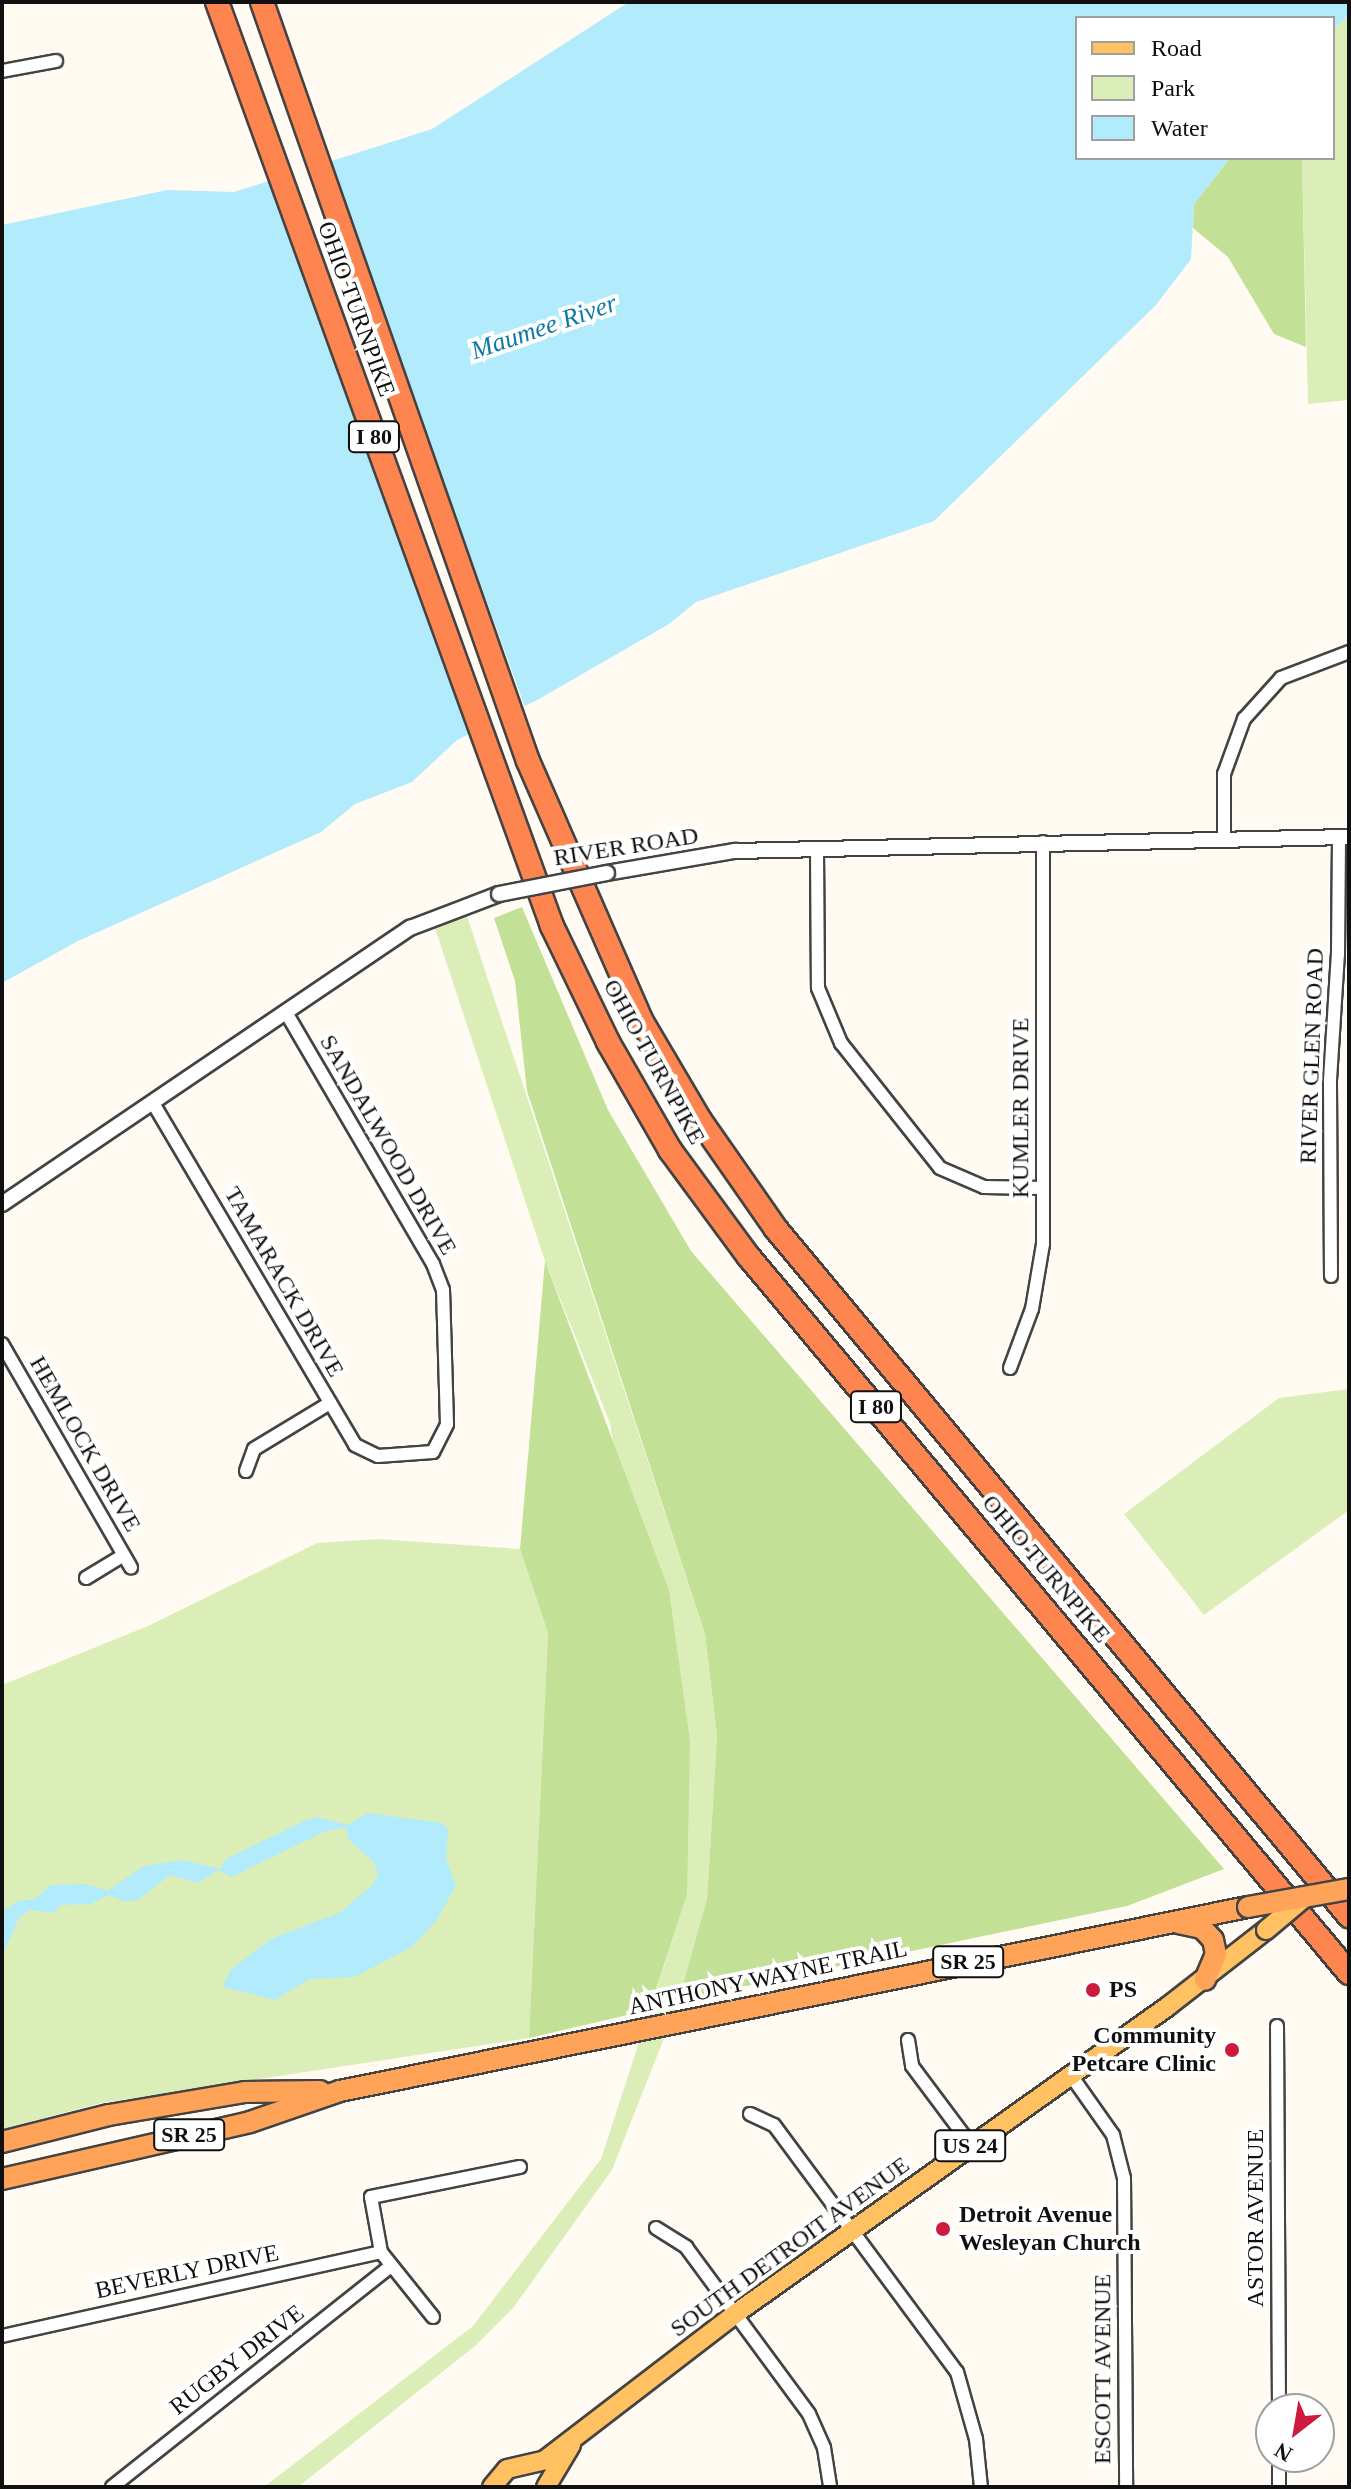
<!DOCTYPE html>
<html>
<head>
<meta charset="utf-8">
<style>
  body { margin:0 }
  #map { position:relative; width:1351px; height:2489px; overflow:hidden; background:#fffbf2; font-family:"Times New Roman",serif }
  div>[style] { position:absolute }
  .green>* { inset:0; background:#dceeb8 }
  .forest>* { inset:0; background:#c2e096 }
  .water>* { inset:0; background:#b2ebfb }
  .pier>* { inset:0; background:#fffbf2 }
  .roads { filter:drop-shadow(2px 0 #434343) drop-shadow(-2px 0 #434343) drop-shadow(0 2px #434343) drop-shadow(0 -2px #434343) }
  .minor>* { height:12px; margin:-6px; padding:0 6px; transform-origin:6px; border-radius:6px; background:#fff }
  .tertiary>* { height:14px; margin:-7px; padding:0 7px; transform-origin:7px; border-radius:7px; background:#fff }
  .primary>* { height:18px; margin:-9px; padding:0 9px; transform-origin:9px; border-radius:9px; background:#ffc162 }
  .trunk>* { height:20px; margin:-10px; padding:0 10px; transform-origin:10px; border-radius:10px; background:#ffa359 }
  .motorway>* { height:22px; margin:-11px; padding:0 11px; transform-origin:11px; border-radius:11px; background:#ff8550 }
  .bridges { filter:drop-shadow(2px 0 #434343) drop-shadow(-2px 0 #434343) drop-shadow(0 2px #434343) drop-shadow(0 -2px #434343) }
  .tertiary-bridge>* { height:14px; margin:-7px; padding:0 7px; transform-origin:7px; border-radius:7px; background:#fff }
  .primary-bridge>* { height:18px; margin:-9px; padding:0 9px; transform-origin:9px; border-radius:9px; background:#ffc162 }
  .trunk-bridge>* { height:20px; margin:-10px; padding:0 10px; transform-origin:10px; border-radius:10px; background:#ffa359 }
  .dots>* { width:22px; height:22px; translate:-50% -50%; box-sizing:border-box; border:4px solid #fff; border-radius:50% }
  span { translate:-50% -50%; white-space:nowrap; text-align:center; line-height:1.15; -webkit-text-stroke:8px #fff; paint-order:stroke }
  .shield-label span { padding:2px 6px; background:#fff; border:2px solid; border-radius:6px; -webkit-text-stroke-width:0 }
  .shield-label { font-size:22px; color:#101010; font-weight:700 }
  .street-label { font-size:24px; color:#101010 }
  .poi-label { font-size:24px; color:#101010; font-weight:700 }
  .left { translate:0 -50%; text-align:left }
  .right { translate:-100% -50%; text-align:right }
  .water-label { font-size:26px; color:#0d7aa5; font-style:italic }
  .frame { position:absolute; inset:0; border:4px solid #101010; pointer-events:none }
  .legend { position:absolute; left:1075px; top:16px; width:260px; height:144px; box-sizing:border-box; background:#fff; border:2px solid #9f9f9f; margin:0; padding:10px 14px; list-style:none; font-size:24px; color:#101010 }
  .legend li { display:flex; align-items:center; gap:16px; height:40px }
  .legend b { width:40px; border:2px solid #9f9f9f }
  .north { position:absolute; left:1255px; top:2393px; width:80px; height:80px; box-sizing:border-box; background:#fff; border:2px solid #9f9f9f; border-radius:50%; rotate:211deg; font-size:22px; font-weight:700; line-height:32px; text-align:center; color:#101010 }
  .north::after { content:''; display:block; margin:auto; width:28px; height:36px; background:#cc1b3f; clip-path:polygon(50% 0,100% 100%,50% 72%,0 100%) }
</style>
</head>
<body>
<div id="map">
  <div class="green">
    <div style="clip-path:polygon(1349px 14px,1349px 400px,1308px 404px,1302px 158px,1333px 158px,1333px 31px)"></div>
    <div style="clip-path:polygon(466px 913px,705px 1634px,717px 1736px,707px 1899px,685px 1985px,612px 2170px,513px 2308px,475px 2346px,298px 2487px,264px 2487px,473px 2326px,601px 2159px,687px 1895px,610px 1423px,545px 1261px,435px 928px)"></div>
    <div style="clip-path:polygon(1349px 1389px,1349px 1510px,1204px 1615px,1124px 1514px,1279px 1398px)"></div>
    <div style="clip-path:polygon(379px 1539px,520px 1549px,548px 1633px,529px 2038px,101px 2103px,2px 2129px,2px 1685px,148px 1626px,317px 1543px)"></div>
  </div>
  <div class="forest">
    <div style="clip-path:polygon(1230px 158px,1302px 158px,1306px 347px,1274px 334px,1228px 257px,1193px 228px,1194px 204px)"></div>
    <div style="clip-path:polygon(522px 907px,608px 1110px,691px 1251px,1224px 1869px,1127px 1906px,679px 2000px,707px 1899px,717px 1736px,705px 1634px,527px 1091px,515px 981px,494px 918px)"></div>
    <div style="clip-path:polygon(545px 1261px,669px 1590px,690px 1742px,687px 1895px,649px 2010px,529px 2038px,548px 1633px,520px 1549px)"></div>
  </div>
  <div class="water">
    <div style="clip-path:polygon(629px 2px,1349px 2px,1349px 14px,1333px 31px,1333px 18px,1077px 18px,1077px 158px,1230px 158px,1194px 204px,1191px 259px,1156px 305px,934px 521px,696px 602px,669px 624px,539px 699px,457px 740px,412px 782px,355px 804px,321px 832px,78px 941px,2px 983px,2px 225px,167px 190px,234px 192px,432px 129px)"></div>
    <div style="clip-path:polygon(368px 1813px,443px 1823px,448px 1830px,446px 1858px,456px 1885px,437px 1920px,412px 1947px,354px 1977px,309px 1979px,275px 2000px,223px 1987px,230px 1970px,271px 1939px,341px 1912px,373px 1884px,378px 1874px,373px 1861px,348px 1839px,346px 1827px,326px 1831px,231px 1877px,218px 1870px,198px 1883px,170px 1875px,138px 1900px,126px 1902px,108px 1895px,91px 1904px,60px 1905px,54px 1913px,29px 1910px,19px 1918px,2px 1956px,2px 1912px,18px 1901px,35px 1899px,51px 1885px,87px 1884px,107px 1891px,144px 1866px,182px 1860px,220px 1869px,226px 1859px,304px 1821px,317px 1817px,348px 1825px)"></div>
  </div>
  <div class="pier">
    <div style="clip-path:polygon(327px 161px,526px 710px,470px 738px,268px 178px)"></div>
  </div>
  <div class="roads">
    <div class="minor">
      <div style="left:2px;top:71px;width:55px;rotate:-10.5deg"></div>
      <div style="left:1224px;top:838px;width:64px;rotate:-90deg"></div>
      <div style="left:1224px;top:774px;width:59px;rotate:-70deg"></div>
      <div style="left:1244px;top:719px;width:55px;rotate:-47.9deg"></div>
      <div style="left:1281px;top:678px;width:73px;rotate:-20.9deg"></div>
      <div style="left:817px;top:850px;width:138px;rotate:89.6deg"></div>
      <div style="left:818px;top:988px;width:60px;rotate:67.3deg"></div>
      <div style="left:841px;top:1043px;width:159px;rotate:51.6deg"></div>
      <div style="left:940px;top:1168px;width:48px;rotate:23.4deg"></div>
      <div style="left:984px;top:1187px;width:59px;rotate:1deg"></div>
      <div style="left:153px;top:1103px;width:397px;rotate:59.4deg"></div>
      <div style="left:355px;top:1445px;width:25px;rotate:26deg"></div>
      <div style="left:378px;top:1456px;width:55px;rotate:-4.2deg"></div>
      <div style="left:433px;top:1452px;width:31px;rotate:-63deg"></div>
      <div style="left:447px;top:1424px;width:134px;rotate:-91.7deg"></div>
      <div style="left:443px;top:1290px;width:28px;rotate:-111deg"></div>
      <div style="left:433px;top:1264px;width:292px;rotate:-120.3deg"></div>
      <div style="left:1331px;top:1276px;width:196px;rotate:-90.3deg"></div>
      <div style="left:1330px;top:1080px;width:126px;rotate:-86.4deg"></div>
      <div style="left:1338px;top:954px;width:117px;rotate:-89.5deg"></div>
      <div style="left:2px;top:1344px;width:258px;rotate:60deg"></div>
      <div style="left:1010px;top:1368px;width:63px;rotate:-69.6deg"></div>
      <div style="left:1032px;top:1309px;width:66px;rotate:-80.4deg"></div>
      <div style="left:1043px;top:1244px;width:402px;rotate:-90deg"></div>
      <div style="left:246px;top:1471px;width:23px;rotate:-70deg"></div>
      <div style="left:254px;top:1449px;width:89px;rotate:-31.2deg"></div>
      <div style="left:86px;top:1578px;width:44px;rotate:-31.2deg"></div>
      <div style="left:1277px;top:2026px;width:383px;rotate:89.7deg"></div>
      <div style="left:908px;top:2040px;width:26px;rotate:81deg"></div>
      <div style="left:912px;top:2066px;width:99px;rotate:53.2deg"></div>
      <div style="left:1070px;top:2074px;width:75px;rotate:54.8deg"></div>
      <div style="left:1113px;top:2135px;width:44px;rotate:75.7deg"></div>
      <div style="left:1124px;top:2178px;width:309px;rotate:89.6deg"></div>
      <div style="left:750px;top:2114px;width:26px;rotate:25deg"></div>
      <div style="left:774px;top:2125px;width:307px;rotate:53.5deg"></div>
      <div style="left:957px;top:2372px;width:70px;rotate:74.2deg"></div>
      <div style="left:976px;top:2439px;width:48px;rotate:84.1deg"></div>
      <div style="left:656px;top:2228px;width:36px;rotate:32deg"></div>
      <div style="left:686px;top:2247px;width:207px;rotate:53.6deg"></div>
      <div style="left:809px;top:2414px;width:37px;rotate:66deg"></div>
      <div style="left:824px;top:2448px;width:39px;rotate:81deg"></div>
      <div style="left:433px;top:2317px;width:83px;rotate:-128.7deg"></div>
      <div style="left:381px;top:2252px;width:56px;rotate:-100.3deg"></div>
      <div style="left:371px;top:2197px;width:152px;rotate:-11.4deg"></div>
      <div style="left:2px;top:2336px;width:388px;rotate:-12.5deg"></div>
      <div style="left:1279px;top:2457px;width:30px;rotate:90deg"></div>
      <div style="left:112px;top:2487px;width:355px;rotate:-38.4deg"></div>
    </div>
    <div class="tertiary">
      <div style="left:607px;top:873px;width:130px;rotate:-9.8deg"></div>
      <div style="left:735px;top:851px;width:614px;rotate:-1.31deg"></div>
      <div style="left:2px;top:1204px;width:493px;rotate:-34.1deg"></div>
      <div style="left:410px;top:928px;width:95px;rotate:-20.9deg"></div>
    </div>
    <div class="primary">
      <div style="left:492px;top:2487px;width:23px;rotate:-50deg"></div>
      <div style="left:507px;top:2469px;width:39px;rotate:-13deg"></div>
      <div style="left:545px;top:2460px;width:240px;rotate:-37.5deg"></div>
      <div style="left:735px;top:2314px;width:530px;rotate:-35.4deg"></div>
      <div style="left:1167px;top:2007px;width:125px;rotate:-37.9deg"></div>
      <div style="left:546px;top:2487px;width:49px;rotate:-59.2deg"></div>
    </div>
    <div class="trunk">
      <div style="left:1178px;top:1923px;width:25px;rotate:12deg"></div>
      <div style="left:1202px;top:1928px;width:16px;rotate:47deg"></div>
      <div style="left:1213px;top:1940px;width:14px;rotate:78deg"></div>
      <div style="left:1216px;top:1954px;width:28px;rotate:113deg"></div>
      <div style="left:2px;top:2142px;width:110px;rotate:-14.2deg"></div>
      <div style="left:109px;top:2115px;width:138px;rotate:-9.6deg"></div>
      <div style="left:245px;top:2092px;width:75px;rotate:-0.8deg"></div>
      <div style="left:2px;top:2179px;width:254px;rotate:-12.9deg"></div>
      <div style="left:250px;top:2122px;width:95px;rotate:-19deg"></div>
      <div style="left:340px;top:2091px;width:926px;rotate:-11.46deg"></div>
    </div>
    <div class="motorway">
      <div style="left:217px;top:2px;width:983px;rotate:70.07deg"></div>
      <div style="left:552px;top:926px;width:129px;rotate:64.2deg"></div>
      <div style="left:608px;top:1042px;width:125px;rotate:60.1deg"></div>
      <div style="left:670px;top:1150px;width:133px;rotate:53.6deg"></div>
      <div style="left:749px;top:1257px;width:934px;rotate:50.04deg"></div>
      <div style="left:262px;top:2px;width:804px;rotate:70.69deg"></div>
      <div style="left:528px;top:761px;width:283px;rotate:66.4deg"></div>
      <div style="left:641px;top:1020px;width:116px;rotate:59.5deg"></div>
      <div style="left:700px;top:1120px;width:133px;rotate:55.1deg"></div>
      <div style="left:776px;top:1229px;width:895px;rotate:50.17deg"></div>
    </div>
  </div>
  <div class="bridges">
    <div class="tertiary-bridge">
      <div style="left:499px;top:894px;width:110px;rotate:-11deg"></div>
    </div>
    <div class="primary-bridge">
      <div style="left:1266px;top:1930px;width:48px;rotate:-40deg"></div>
    </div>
    <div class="trunk-bridge">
      <div style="left:1248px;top:1907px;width:103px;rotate:-10.1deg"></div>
    </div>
  </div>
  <div class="dots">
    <div style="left:1093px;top:1990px;background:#cc1b3f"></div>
    <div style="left:1232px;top:2050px;background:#cc1b3f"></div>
    <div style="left:943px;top:2229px;background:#cc1b3f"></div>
  </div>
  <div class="shield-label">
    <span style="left:374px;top:437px">I 80</span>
    <span style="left:876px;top:1407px">I 80</span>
    <span style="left:968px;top:1962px">SR 25</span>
    <span style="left:189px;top:2135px">SR 25</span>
    <span style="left:970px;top:2146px">US 24</span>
  </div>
  <div class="street-label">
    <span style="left:356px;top:309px;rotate:70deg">OHIO TURNPIKE</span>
    <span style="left:626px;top:847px;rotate:-9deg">RIVER ROAD</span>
    <span style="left:1312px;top:1056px;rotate:-88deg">RIVER GLEN ROAD</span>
    <span style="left:654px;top:1062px;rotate:61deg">OHIO TURNPIKE</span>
    <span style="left:1021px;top:1108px;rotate:-90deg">KUMLER DRIVE</span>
    <span style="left:388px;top:1145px;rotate:60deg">SANDALWOOD DRIVE</span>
    <span style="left:284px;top:1282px;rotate:60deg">TAMARACK DRIVE</span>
    <span style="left:85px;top:1444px;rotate:60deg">HEMLOCK DRIVE</span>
    <span style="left:1046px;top:1569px;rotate:50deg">OHIO TURNPIKE</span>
    <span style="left:768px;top:1978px;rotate:-12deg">ANTHONY WAYNE TRAIL</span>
    <span style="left:1256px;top:2218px;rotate:-90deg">ASTOR AVENUE</span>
    <span style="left:790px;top:2247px;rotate:-36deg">SOUTH DETROIT AVENUE</span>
    <span style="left:187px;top:2272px;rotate:-12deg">BEVERLY DRIVE</span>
    <span style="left:237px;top:2360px;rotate:-38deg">RUGBY DRIVE</span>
    <span style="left:1103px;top:2369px;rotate:-90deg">ESCOTT AVENUE</span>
  </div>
  <div class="poi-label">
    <span class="left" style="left:1109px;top:1990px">PS</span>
    <span class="right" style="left:1216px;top:2050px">Community<br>Petcare Clinic</span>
    <span class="left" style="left:959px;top:2229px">Detroit Avenue<br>Wesleyan Church</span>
  </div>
  <div class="water-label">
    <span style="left:544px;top:327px;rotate:-19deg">Maumee River</span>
  </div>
  <div class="frame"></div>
  <ul class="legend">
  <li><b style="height:10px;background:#ffc162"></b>Road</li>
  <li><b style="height:22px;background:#dceeb8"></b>Park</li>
  <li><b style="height:22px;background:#b2ebfb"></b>Water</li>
  </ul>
  <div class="north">N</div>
</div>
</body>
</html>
